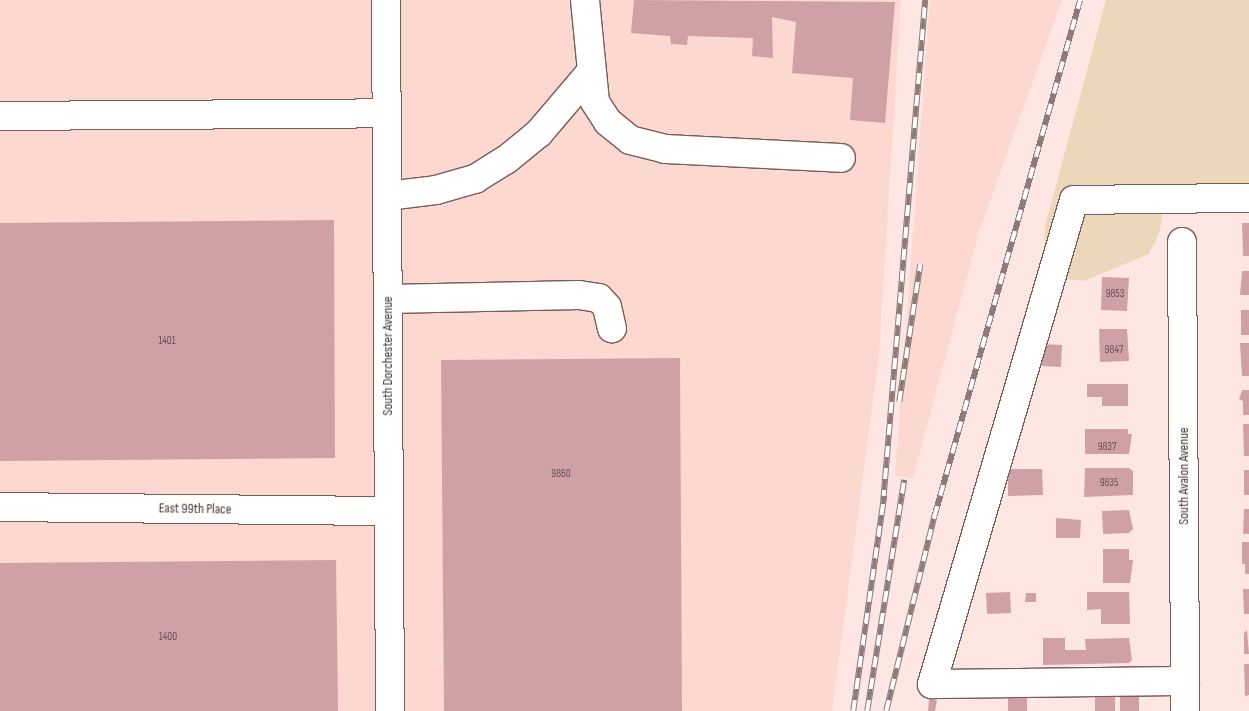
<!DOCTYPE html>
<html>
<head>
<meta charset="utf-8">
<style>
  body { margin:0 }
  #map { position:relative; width:1249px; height:711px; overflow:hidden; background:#fee7e2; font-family:"Sofia Sans Condensed",sans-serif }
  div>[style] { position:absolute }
  .built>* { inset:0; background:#fdd8d0 }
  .green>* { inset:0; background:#edd7bb }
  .building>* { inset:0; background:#cfa1a5 }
  .roads { filter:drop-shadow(1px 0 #755d58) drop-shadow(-1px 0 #755d58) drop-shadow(0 1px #755d58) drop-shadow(0 -1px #755d58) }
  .minor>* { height:28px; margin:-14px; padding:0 14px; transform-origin:14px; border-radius:14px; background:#fff }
  .rail>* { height:5.5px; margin-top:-2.75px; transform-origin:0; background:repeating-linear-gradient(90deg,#fff 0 11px,#8c7c79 0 22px); box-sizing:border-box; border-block:1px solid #8c7c79 }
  span { translate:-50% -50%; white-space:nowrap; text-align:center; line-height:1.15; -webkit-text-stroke:4px #fff; paint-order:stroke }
  .number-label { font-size:11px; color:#665251 }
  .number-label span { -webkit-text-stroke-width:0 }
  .street-label { font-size:14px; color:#433835 }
</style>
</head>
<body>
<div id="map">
  <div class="built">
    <div style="clip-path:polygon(0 0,901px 0,879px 355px,832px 711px,0 711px)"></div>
    <div style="clip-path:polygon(930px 0,1062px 0,979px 232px,913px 478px,895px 476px)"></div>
  </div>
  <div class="green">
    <div style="clip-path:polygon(1106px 0,1249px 0,1249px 190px,1163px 209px,1160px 231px,1149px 254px,1084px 281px,1065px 279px,1044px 255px,1045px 226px)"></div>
  </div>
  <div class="building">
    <div style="clip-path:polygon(634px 0,895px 2px,885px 123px,850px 120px,853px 78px,792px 73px,796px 22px,772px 17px,773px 58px,752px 56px,753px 38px,688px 36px,687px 45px,671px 44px,670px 36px,631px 33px)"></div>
    <div style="clip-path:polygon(334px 220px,335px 458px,0 461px,0 223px)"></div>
    <div style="clip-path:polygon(1242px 223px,1249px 223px,1249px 256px,1243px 256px)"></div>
    <div style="clip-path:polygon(1242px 271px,1249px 271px,1249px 295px,1240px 295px)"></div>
    <div style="clip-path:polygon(1102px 277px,1129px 278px,1127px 311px,1101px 310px)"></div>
    <div style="clip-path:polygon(1241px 310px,1249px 310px,1249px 335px,1241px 335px)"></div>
    <div style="clip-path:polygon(1099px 329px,1127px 329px,1129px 361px,1100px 362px)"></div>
    <div style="clip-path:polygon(1240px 343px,1249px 343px,1249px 376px,1242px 376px)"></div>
    <div style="clip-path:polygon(1043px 344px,1062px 345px,1061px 367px,1042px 366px)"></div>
    <div style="clip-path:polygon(680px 358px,682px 711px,444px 711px,441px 360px)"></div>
    <div style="clip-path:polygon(1087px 384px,1128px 384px,1128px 406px,1102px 406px,1102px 397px,1087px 397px)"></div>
    <div style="clip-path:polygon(1242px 390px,1249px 390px,1249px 415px,1243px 415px,1243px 401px,1239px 399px)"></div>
    <div style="clip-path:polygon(1243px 424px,1249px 424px,1249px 456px,1244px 456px)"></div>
    <div style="clip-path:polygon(1085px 429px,1128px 429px,1128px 434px,1132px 434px,1129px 454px,1085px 454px)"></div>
    <div style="clip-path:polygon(1085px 468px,1129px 468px,1133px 471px,1133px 495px,1084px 497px)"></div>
    <div style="clip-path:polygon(1008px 469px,1042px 469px,1043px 495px,1008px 496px)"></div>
    <div style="clip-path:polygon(1244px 470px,1249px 470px,1249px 495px,1244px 495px)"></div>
    <div style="clip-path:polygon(1244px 509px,1249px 509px,1249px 534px,1243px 534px)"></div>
    <div style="clip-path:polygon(1129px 510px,1133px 529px,1129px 533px,1103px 534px,1102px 511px)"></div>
    <div style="clip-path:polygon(1056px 518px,1081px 520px,1080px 538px,1056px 538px)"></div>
    <div style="clip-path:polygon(1242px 542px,1249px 542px,1249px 574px,1245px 574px,1245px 564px,1242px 564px)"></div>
    <div style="clip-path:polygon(1103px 549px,1129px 549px,1129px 560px,1133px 560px,1130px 583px,1103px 583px)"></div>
    <div style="clip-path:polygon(336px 560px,338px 711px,0 711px,0 563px)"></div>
    <div style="clip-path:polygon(1243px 589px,1249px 589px,1249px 614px,1244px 614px)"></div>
    <div style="clip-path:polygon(1010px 592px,1011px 613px,987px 614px,986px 593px)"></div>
    <div style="clip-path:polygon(1087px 592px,1129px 592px,1130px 624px,1101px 624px,1101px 609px,1087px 610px)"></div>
    <div style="clip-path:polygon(1026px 593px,1036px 593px,1036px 602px,1025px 602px)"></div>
    <div style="clip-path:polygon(1247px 630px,1249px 654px,1244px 654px,1244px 633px)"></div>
    <div style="clip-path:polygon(1043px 638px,1065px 638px,1065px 650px,1086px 650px,1085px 639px,1129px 638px,1132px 660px,1129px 663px,1043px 665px)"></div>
    <div style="clip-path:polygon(1244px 664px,1249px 664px,1249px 695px,1245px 696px)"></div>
    <div style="clip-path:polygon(1120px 690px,1139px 691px,1139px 711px,1120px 711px)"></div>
    <div style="clip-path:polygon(1115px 692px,1115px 711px,1095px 711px,1095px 693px)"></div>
    <div style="clip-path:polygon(1008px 696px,1027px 696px,1027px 711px,1008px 711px)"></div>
    <div style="clip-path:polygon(929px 699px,937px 700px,935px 711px,928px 711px)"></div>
  </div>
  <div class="roads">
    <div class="minor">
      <div style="left:386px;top:0;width:711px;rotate:89.68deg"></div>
      <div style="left:585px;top:0;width:102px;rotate:84.4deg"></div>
      <div style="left:595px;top:102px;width:24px;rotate:57deg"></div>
      <div style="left:608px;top:122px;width:28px;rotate:39deg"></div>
      <div style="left:630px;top:140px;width:36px;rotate:14deg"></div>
      <div style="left:665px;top:149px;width:176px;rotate:2.9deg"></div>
      <div style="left:0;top:116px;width:387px;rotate:-0.4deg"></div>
      <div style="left:387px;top:196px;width:49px;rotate:-7deg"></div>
      <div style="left:436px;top:190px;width:41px;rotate:-15.8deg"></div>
      <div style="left:475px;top:179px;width:36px;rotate:-32deg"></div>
      <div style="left:506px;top:160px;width:43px;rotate:-39.3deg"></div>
      <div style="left:539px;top:133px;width:80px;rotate:-49.6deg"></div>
      <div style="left:1182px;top:242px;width:469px;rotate:89.6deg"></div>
      <div style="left:388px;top:299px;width:191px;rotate:-1.2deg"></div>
      <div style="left:579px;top:295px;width:20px;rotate:9deg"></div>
      <div style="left:599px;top:298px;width:12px;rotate:48deg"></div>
      <div style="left:607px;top:307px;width:22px;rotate:77deg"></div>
      <div style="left:0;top:507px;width:389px;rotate:0.6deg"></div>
      <div style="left:1185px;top:681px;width:253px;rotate:179.3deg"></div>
      <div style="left:932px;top:684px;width:504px;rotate:-73.65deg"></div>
      <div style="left:1074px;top:200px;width:175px;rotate:-0.7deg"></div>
    </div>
  </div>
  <div class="rail">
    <div style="left:899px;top:402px;width:139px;rotate:-81.3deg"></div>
    <div style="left:883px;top:501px;width:503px;rotate:-85.21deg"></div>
    <div style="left:853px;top:711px;width:217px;rotate:-81.8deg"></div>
    <div style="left:867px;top:711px;width:234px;rotate:-80.9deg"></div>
    <div style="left:886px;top:711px;width:200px;rotate:-76.1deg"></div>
    <div style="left:934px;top:517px;width:537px;rotate:-74.23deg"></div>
  </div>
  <div class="number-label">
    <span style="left:1115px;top:294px">9853</span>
    <span style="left:167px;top:341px">1401</span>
    <span style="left:1114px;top:350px">9847</span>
    <span style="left:1107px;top:447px">9837</span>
    <span style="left:561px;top:474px">9860</span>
    <span style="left:1109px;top:483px">9835</span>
    <span style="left:168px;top:637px">1400</span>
  </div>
  <div class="street-label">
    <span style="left:388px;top:356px;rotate:-90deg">South Dorchester Avenue</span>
    <span style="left:1184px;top:476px;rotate:-90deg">South Avalon Avenue</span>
    <span style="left:195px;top:509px;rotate:1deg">East 99th Place</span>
  </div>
</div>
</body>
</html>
